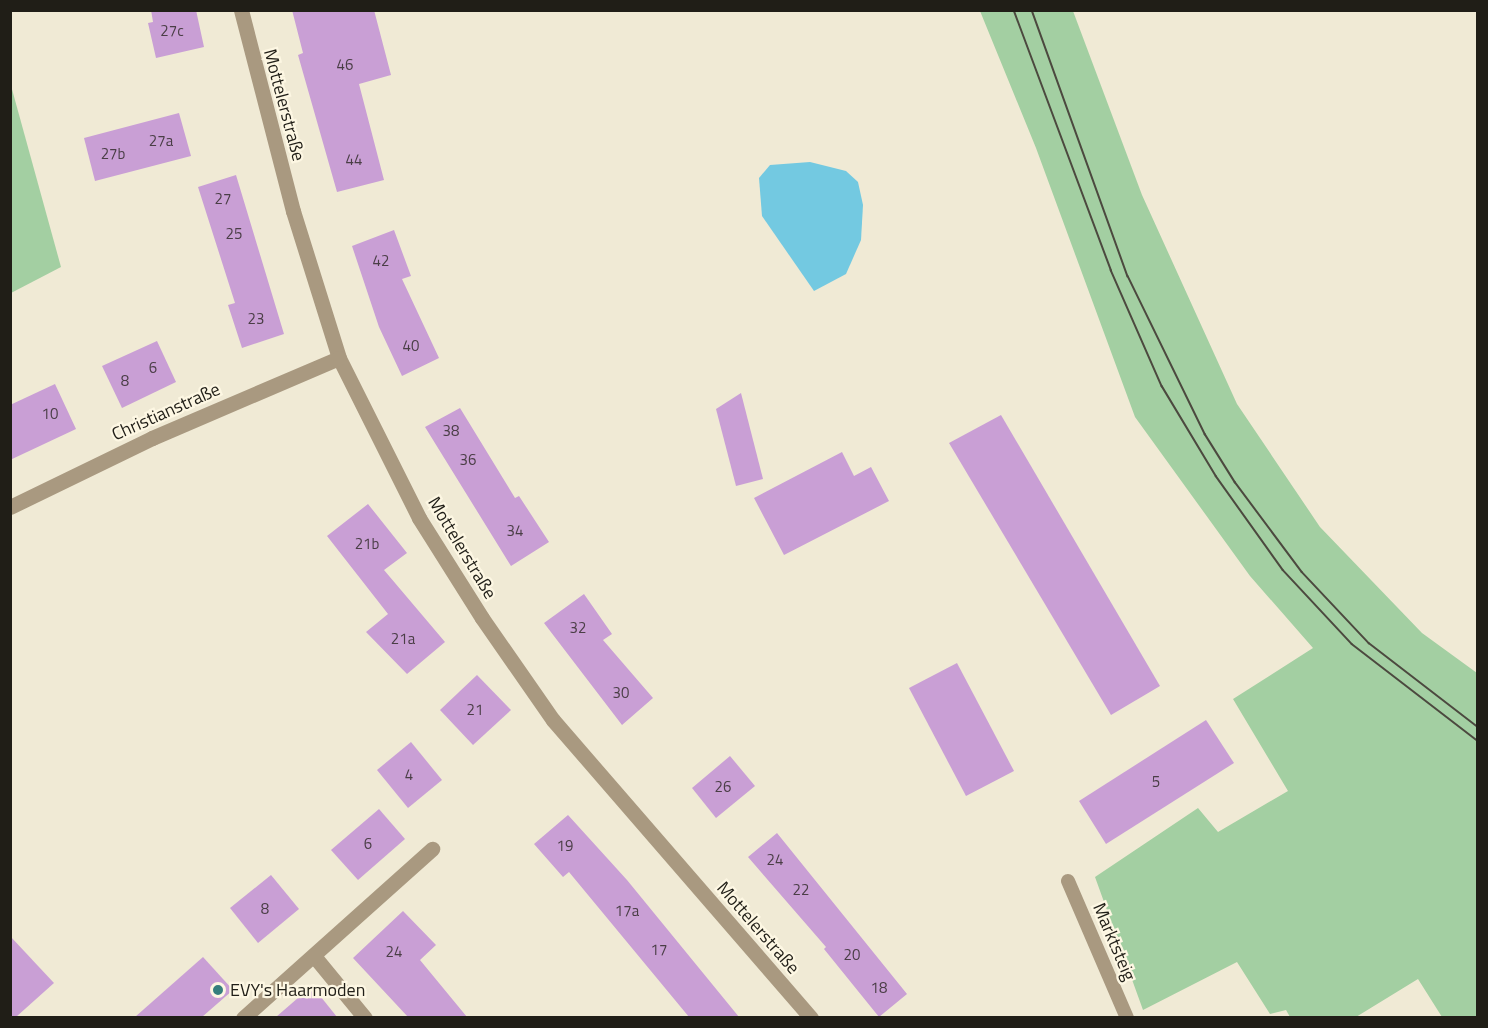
<!DOCTYPE html>
<html>
<head>
<meta charset="utf-8">
<style>
  body { margin:0 }
  #map { position:relative; width:1488px; height:1028px; overflow:hidden; background:#f0ead5; font-family:"Titillium Web",sans-serif }
  div>[style] { position:absolute }
  .green>* { inset:0; background:#a3cfa2 }
  .water>* { inset:0; background:#73c9e1 }
  .building>* { inset:0; background:#c99fd5 }
  .lane>* { height:14px; margin:-7px; padding:0 7px; transform-origin:7px; border-radius:7px; background:#a99980 }
  .street>* { height:15px; margin:-7.5px; padding:0 7.5px; transform-origin:7.5px; border-radius:7.5px; background:#a99980 }
  .tram>* { height:1.5px; margin:-0.75px; padding:0 0.75px; transform-origin:0.75px; border-radius:0.75px; background:#4c493f }
  .dots>* { width:16px; height:16px; translate:-50% -50%; box-sizing:border-box; border:3px solid #fdf7e3; border-radius:50% }
  span { translate:-50% -50%; white-space:nowrap; text-align:center; line-height:1.15; -webkit-text-stroke:4.5px #fdf7e3; paint-order:stroke }
  .number-label { font-size:15px; color:#4a3e46 }
  .number-label span { -webkit-text-stroke-width:0 }
  .street-label { font-size:18px; color:#201e17 }
  .poi-label { font-size:18px; color:#201e17 }
  .left { translate:0 -50%; text-align:left }
  .frame { position:absolute; inset:0; border:12px solid #201e17; pointer-events:none }
</style>
</head>
<body>
<div id="map">
  <div class="green">
    <div style="clip-path:polygon(980px 11px,1073px 11px,1142px 195px,1237px 404px,1320px 527px,1422px 633px,1477px 673px,1477px 1017px,1442px 1017px,1418px 979px,1356px 1017px,1290px 1017px,1286px 1010px,1270px 1014px,1237px 962px,1143px 1010px,1095px 877px,1198px 808px,1218px 832px,1288px 791px,1233px 699px,1313px 648px,1250px 576px,1135px 417px,1036px 148px)"></div>
    <div style="clip-path:polygon(10px 82px,61px 267px,11px 293px,10px 293px)"></div>
  </div>
  <div class="water">
    <div style="clip-path:polygon(810px 162px,846px 171px,858px 182px,863px 205px,861px 240px,846px 274px,814px 291px,762px 216px,759px 178px,770px 165px)"></div>
  </div>
  <div class="building">
    <div style="clip-path:polygon(151px 10px,196px 10px,204px 47px,156px 58px,148px 23px,153px 22px)"></div>
    <div style="clip-path:polygon(292px 10px,374px 10px,391px 75px,359px 84px,384px 180px,337px 192px,298px 55px,303px 53px)"></div>
    <div style="clip-path:polygon(179px 113px,191px 156px,95px 181px,84px 138px)"></div>
    <div style="clip-path:polygon(236px 175px,284px 334px,242px 348px,228px 305px,235px 303px,198px 187px)"></div>
    <div style="clip-path:polygon(394px 230px,411px 276px,402px 279px,439px 358px,402px 376px,379px 327px,352px 246px)"></div>
    <div style="clip-path:polygon(157px 341px,176px 382px,122px 408px,102px 366px)"></div>
    <div style="clip-path:polygon(55px 384px,76px 429px,10px 460px,10px 405px)"></div>
    <div style="clip-path:polygon(741px 393px,763px 479px,736px 486px,716px 409px)"></div>
    <div style="clip-path:polygon(460px 408px,515px 498px,519px 496px,549px 542px,511px 566px,425px 427px)"></div>
    <div style="clip-path:polygon(1001px 415px,1160px 686px,1111px 715px,949px 443px)"></div>
    <div style="clip-path:polygon(842px 452px,854px 476px,871px 467px,889px 501px,784px 555px,754px 498px)"></div>
    <div style="clip-path:polygon(368px 504px,407px 553px,384px 570px,445px 642px,407px 674px,366px 632px,388px 614px,327px 536px)"></div>
    <div style="clip-path:polygon(584px 594px,612px 634px,603px 640px,653px 698px,622px 725px,544px 623px)"></div>
    <div style="clip-path:polygon(957px 663px,1014px 771px,966px 796px,909px 688px)"></div>
    <div style="clip-path:polygon(477px 675px,511px 710px,473px 745px,440px 710px)"></div>
    <div style="clip-path:polygon(1206px 720px,1234px 763px,1106px 844px,1079px 801px)"></div>
    <div style="clip-path:polygon(411px 742px,442px 780px,408px 808px,377px 770px)"></div>
    <div style="clip-path:polygon(730px 756px,755px 786px,716px 818px,692px 788px)"></div>
    <div style="clip-path:polygon(379px 809px,405px 839px,358px 880px,331px 850px)"></div>
    <div style="clip-path:polygon(568px 815px,627px 880px,739px 1017px,689px 1017px,569px 872px,563px 877px,534px 844px)"></div>
    <div style="clip-path:polygon(777px 833px,907px 994px,879px 1017px,824px 949px,826px 947px,748px 857px)"></div>
    <div style="clip-path:polygon(271px 875px,299px 909px,258px 943px,230px 908px)"></div>
    <div style="clip-path:polygon(403px 911px,436px 945px,420px 960px,467px 1017px,408px 1017px,353px 958px)"></div>
    <div style="clip-path:polygon(10px 936px,54px 983px,16px 1017px,10px 1017px)"></div>
    <div style="clip-path:polygon(203px 957px,233px 990px,202px 1017px,135px 1017px)"></div>
    <div style="clip-path:polygon(306px 991px,317px 992px,337px 1017px,276px 1017px)"></div>
  </div>
  <div class="lane">
    <div style="left:1068px;top:881px;width:149px;rotate:66.7deg"></div>
  </div>
  <div class="street">
    <div style="left:241px;top:10px;width:208px;rotate:75.5deg"></div>
    <div style="left:293px;top:211px;width:154px;rotate:72.6deg"></div>
    <div style="left:339px;top:358px;width:179px;rotate:63.4deg"></div>
    <div style="left:419px;top:518px;width:118px;rotate:57.8deg"></div>
    <div style="left:482px;top:618px;width:124px;rotate:55.2deg"></div>
    <div style="left:553px;top:720px;width:394px;rotate:49.1deg"></div>
    <div style="left:10px;top:507px;width:158px;rotate:-25.9deg"></div>
    <div style="left:152px;top:438px;width:203px;rotate:-23.2deg"></div>
    <div style="left:314px;top:956px;width:80px;rotate:50.6deg"></div>
    <div style="left:243px;top:1018px;width:254px;rotate:-41.8deg"></div>
  </div>
  <div class="tram">
    <div style="left:1014px;top:10px;width:278px;rotate:69.5deg"></div>
    <div style="left:1111px;top:270px;width:127px;rotate:66.3deg"></div>
    <div style="left:1162px;top:386px;width:105px;rotate:59deg"></div>
    <div style="left:1216px;top:476px;width:115px;rotate:54.5deg"></div>
    <div style="left:1283px;top:570px;width:101px;rotate:47deg"></div>
    <div style="left:1352px;top:644px;width:159px;rotate:37.6deg"></div>
    <div style="left:1032px;top:10px;width:283px;rotate:70.2deg"></div>
    <div style="left:1128px;top:276px;width:176px;rotate:64deg"></div>
    <div style="left:1205px;top:434px;width:57px;rotate:58deg"></div>
    <div style="left:1235px;top:482px;width:112px;rotate:53.3deg"></div>
    <div style="left:1302px;top:572px;width:98px;rotate:46.7deg"></div>
    <div style="left:1369px;top:643px;width:138px;rotate:37.6deg"></div>
  </div>
  <div class="dots">
    <div style="left:218px;top:990px;background:#357e7d"></div>
  </div>
  <div class="number-label">
    <span style="left:172px;top:31px">27c</span>
    <span style="left:345px;top:65px">46</span>
    <span style="left:161px;top:141px">27a</span>
    <span style="left:113px;top:154px">27b</span>
    <span style="left:354px;top:160px">44</span>
    <span style="left:223px;top:199px">27</span>
    <span style="left:234px;top:234px">25</span>
    <span style="left:381px;top:261px">42</span>
    <span style="left:256px;top:319px">23</span>
    <span style="left:411px;top:346px">40</span>
    <span style="left:153px;top:368px">6</span>
    <span style="left:125px;top:381px">8</span>
    <span style="left:50px;top:414px">10</span>
    <span style="left:451px;top:431px">38</span>
    <span style="left:468px;top:460px">36</span>
    <span style="left:515px;top:531px">34</span>
    <span style="left:367px;top:544px">21b</span>
    <span style="left:578px;top:628px">32</span>
    <span style="left:403px;top:639px">21a</span>
    <span style="left:621px;top:693px">30</span>
    <span style="left:475px;top:710px">21</span>
    <span style="left:409px;top:775px">4</span>
    <span style="left:1156px;top:782px">5</span>
    <span style="left:723px;top:787px">26</span>
    <span style="left:368px;top:844px">6</span>
    <span style="left:565px;top:846px">19</span>
    <span style="left:775px;top:860px">24</span>
    <span style="left:801px;top:890px">22</span>
    <span style="left:265px;top:909px">8</span>
    <span style="left:627px;top:911px">17a</span>
    <span style="left:659px;top:950px">17</span>
    <span style="left:394px;top:952px">24</span>
    <span style="left:852px;top:955px">20</span>
    <span style="left:879px;top:988px">18</span>
  </div>
  <div class="street-label">
    <span style="left:284px;top:105px;rotate:75deg">Mottelerstraße</span>
    <span style="left:166px;top:412px;rotate:-24deg">Christianstraße</span>
    <span style="left:462px;top:548px;rotate:59deg">Mottelerstraße</span>
    <span style="left:758px;top:928px;rotate:49deg">Mottelerstraße</span>
    <span style="left:1114px;top:942px;rotate:67deg">Marktsteig</span>
  </div>
  <div class="poi-label">
    <span class="left" style="left:230px;top:990px">EVY's Haarmoden</span>
  </div>
  <div class="frame"></div>
</div>
</body>
</html>
